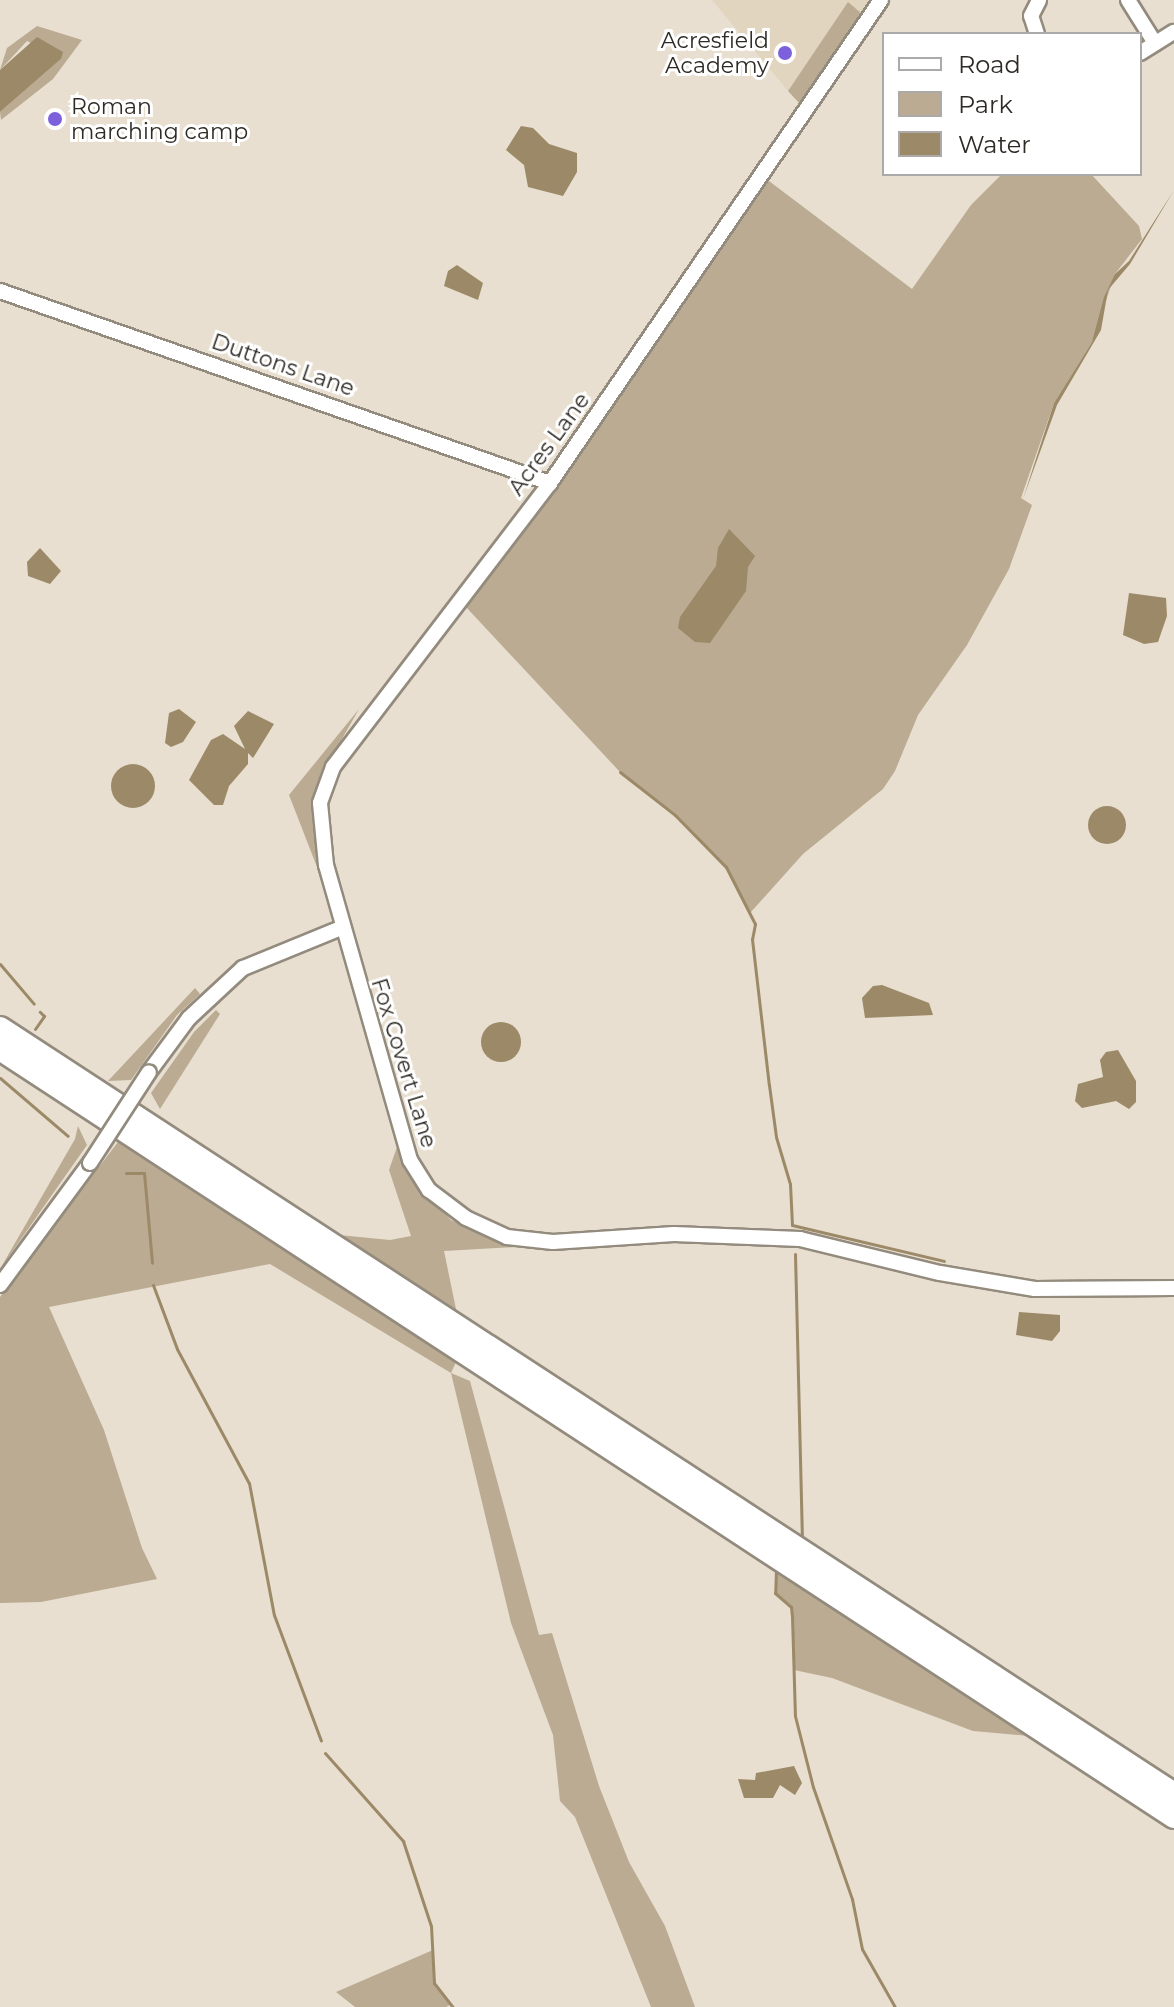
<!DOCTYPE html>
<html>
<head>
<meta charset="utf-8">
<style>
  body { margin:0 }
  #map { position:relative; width:1174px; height:2007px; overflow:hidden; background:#e8dfd0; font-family:Montserrat,sans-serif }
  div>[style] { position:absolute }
  .built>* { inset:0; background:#e2d5bf }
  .green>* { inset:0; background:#baab92 }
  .water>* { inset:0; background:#9c8967 }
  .round { border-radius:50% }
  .stream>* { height:3px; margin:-1.5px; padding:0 1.5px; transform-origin:1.5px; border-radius:1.5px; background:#9c8967 }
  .roads { filter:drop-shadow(2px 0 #938b7d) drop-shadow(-2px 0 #938b7d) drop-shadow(0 2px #938b7d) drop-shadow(0 -2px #938b7d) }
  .minor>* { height:14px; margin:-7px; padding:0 7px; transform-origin:7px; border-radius:7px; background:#fff }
  .highway>* { height:22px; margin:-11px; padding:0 11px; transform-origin:11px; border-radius:11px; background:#fff }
  .bridges { filter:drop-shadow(2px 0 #938b7d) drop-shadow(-2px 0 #938b7d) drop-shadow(0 2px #938b7d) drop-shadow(0 -2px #938b7d) }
  .minor-bridge>* { height:14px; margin:-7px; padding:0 7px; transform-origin:7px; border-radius:7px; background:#fff }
  .dots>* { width:22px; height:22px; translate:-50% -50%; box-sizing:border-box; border:4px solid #fff; border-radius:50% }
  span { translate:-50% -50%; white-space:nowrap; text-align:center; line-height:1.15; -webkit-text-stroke:6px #fff; paint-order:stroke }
  .poi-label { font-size:22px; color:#2e2a25 }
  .right { translate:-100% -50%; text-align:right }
  .left { translate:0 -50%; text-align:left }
  .street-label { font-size:22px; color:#2e2a25 }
  .legend { position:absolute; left:882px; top:32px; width:260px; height:144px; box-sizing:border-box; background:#fff; border:2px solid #abaaa8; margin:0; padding:10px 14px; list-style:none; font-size:24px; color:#2e2a25 }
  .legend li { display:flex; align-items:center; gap:16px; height:40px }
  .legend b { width:40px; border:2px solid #abaaa8 }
</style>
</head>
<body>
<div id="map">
  <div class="built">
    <div style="clip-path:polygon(712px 0,870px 0,861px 13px,848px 3px,788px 91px)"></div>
  </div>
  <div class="green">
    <div style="clip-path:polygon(848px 2px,861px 13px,801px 105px,788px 91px)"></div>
    <div style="clip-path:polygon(37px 26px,82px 40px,53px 79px,1px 120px,0 112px,61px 59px,27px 41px,0 70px,7px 48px)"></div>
    <div style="clip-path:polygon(1002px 174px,1091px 174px,1139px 226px,1142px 239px,1115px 274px,1092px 342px,1054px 403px,1021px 498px,1032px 505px,1009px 569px,967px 645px,918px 715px,895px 771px,883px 789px,803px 854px,750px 913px,726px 867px,675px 815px,620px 772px,466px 607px,557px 488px,765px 178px,912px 289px,971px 205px)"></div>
    <div style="clip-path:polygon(359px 709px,322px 774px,314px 808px,317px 867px,289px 795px)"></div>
    <div style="clip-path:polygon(195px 988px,200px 994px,177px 1015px,131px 1080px,108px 1081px)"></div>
    <div style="clip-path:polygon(216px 1010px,220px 1014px,160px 1109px,151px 1093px,194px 1032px)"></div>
    <div style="clip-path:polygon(78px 1126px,87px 1145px,0 1269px,75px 1139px)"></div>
    <div style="clip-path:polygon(118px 1142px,456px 1362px,451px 1373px,470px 1381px,539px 1635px,552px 1633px,599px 1786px,629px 1862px,665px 1926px,695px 2007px,651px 2007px,575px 1817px,560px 1801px,553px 1735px,511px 1623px,451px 1373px,270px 1264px,49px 1307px,104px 1430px,142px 1548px,157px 1579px,41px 1602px,0 1603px,0 1297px)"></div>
    <div style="clip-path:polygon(397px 1147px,421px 1188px,451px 1220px,516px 1247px,444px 1251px,457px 1314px,339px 1235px,390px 1240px,411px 1236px,389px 1170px)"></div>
    <div style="clip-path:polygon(776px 1570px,926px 1670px,1029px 1736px,973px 1731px,832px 1678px,794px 1670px,791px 1608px,775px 1593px)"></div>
    <div style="clip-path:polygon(433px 1950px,434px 1983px,450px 2005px,446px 2007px,355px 2007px,336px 1992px)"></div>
  </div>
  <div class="water">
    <div style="clip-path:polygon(37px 37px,63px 52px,61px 59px,0 112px,0 70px)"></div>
    <div style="clip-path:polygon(521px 126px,533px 128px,549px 144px,577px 153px,577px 172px,563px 196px,528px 187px,524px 165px,506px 150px)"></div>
    <div style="clip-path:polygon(1174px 190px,1130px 264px,1108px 290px,1101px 330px,1057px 405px,1023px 499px,1054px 403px,1092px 342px,1104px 297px,1115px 274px,1129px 261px)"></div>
    <div style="clip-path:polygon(457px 265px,483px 283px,478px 300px,444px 286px,448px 271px)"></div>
    <div style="clip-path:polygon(729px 529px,755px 556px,748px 567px,746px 591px,710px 643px,695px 642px,678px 628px,680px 617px,716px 566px,718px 548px)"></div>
    <div style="clip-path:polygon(40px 548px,61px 571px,50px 584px,28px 576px,27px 562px)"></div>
    <div style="clip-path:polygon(1129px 593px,1166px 598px,1167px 616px,1158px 642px,1144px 644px,1123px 635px)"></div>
    <div style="clip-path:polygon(179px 709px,196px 722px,183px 742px,171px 747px,165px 743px,169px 713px)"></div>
    <div style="clip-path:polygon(248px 711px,274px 724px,253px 758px,248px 753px,248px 764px,229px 786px,223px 805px,214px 805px,189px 780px,211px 740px,223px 734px,245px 749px,234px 726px)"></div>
    <div class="round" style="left:111px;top:764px;width:44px;height:44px"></div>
    <div class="round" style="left:1088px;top:806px;width:38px;height:38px"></div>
    <div style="clip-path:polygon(882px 985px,929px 1003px,933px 1015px,865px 1018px,862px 998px,873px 986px)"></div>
    <div class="round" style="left:481px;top:1022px;width:40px;height:40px"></div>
    <div style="clip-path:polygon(1118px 1050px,1136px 1081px,1136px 1102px,1129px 1109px,1116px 1101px,1082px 1108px,1075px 1101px,1078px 1084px,1103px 1077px,1100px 1060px,1106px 1052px)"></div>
    <div style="clip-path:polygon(1019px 1312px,1060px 1315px,1060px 1331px,1052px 1341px,1016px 1335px)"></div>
    <div style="clip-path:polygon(794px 1766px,802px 1783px,795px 1795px,780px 1785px,773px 1798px,744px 1798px,738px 1779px,755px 1780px,756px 1773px)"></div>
  </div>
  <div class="stream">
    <div style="left:620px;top:772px;width:70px;rotate:38deg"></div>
    <div style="left:675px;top:815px;width:73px;rotate:45.6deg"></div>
    <div style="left:726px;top:867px;width:64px;rotate:63deg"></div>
    <div style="left:755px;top:924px;width:15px;rotate:101deg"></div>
    <div style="left:752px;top:939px;width:147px;rotate:83.4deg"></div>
    <div style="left:769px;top:1085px;width:52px;rotate:82.3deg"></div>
    <div style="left:776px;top:1137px;width:49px;rotate:73.4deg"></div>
    <div style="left:790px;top:1184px;width:41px;rotate:87.2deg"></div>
    <div style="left:792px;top:1225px;width:156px;rotate:13.3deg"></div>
    <div style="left:0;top:964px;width:52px;rotate:49.6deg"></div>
    <div style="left:35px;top:1029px;width:16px;rotate:-55deg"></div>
    <div style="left:44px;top:1016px;width:6px;rotate:-135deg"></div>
    <div style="left:0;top:1078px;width:89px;rotate:40.5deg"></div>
    <div style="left:126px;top:1173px;width:18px"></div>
    <div style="left:144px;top:1173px;width:90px;rotate:84.9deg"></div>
    <div style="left:795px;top:1254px;width:281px;rotate:88.6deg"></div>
    <div style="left:153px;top:1285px;width:68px;rotate:69.4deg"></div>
    <div style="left:177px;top:1349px;width:152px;rotate:61.8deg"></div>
    <div style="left:249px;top:1483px;width:134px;rotate:79.3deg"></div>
    <div style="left:274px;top:1615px;width:134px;rotate:69.5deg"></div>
    <div style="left:776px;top:1570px;width:23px;rotate:92deg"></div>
    <div style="left:775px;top:1593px;width:21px;rotate:41deg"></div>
    <div style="left:791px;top:1607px;width:9px;rotate:84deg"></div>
    <div style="left:792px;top:1616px;width:100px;rotate:88.3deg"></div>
    <div style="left:795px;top:1716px;width:73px;rotate:75.8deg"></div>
    <div style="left:813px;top:1787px;width:119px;rotate:70.8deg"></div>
    <div style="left:852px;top:1899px;width:51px;rotate:78.7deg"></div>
    <div style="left:862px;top:1949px;width:67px;rotate:60.4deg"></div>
    <div style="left:325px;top:1753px;width:118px;rotate:48.4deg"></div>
    <div style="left:403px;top:1841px;width:89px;rotate:71.8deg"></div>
    <div style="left:431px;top:1926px;width:57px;rotate:87deg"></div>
    <div style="left:434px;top:1983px;width:31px;rotate:52deg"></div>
  </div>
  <div class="roads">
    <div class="minor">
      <div style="left:881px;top:0;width:586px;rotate:124.42deg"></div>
      <div style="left:550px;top:483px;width:357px;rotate:127.4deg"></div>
      <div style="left:333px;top:767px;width:38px;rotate:110deg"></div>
      <div style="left:320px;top:803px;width:62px;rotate:84.5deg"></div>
      <div style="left:326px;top:865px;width:307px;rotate:74.1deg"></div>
      <div style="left:410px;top:1160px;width:36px;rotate:58deg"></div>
      <div style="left:429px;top:1190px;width:46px;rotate:37.1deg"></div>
      <div style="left:466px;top:1218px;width:45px;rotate:24.9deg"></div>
      <div style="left:507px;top:1237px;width:46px;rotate:6.2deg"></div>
      <div style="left:553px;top:1242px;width:121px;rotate:-3.8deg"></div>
      <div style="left:674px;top:1234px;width:126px;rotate:2.3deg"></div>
      <div style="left:800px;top:1239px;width:144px;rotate:13.7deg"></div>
      <div style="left:940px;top:1273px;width:96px;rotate:9.6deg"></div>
      <div style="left:1035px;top:1289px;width:139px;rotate:-0.4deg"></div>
      <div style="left:1128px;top:0;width:51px;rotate:57.9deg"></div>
      <div style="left:1037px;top:34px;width:19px;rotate:-108deg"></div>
      <div style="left:1031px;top:16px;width:18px;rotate:-63deg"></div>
      <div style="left:1140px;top:53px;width:40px;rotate:-32deg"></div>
      <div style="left:0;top:291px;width:583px;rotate:19.24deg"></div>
      <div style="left:149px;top:1072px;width:67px;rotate:-53.5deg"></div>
      <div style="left:189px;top:1018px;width:74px;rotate:-42.8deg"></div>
      <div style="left:243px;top:968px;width:106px;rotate:-22.2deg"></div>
      <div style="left:0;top:1285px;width:152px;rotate:-53.6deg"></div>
    </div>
    <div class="highway">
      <div style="left:0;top:1028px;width:1402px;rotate:33.12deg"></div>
      <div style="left:0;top:1049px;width:1403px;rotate:33.19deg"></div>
    </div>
  </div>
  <div class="bridges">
    <div class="minor-bridge">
      <div style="left:90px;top:1163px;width:108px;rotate:-57deg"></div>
    </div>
  </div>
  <div class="dots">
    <div style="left:785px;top:53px;background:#7d60db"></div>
    <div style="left:55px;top:119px;background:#7d60db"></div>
  </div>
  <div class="poi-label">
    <span class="right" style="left:769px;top:53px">Acresfield<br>Academy</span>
    <span class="left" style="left:71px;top:119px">Roman<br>marching camp</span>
  </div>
  <div class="street-label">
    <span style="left:283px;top:365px;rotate:19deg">Duttons Lane</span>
    <span style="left:549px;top:444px;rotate:-54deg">Acres Lane</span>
    <span style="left:404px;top:1063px;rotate:73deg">Fox Covert Lane</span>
  </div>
  <ul class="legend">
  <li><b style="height:10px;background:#fff"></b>Road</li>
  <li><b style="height:22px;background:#baab92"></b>Park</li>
  <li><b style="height:22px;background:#9c8967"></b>Water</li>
  </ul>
</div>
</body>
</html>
